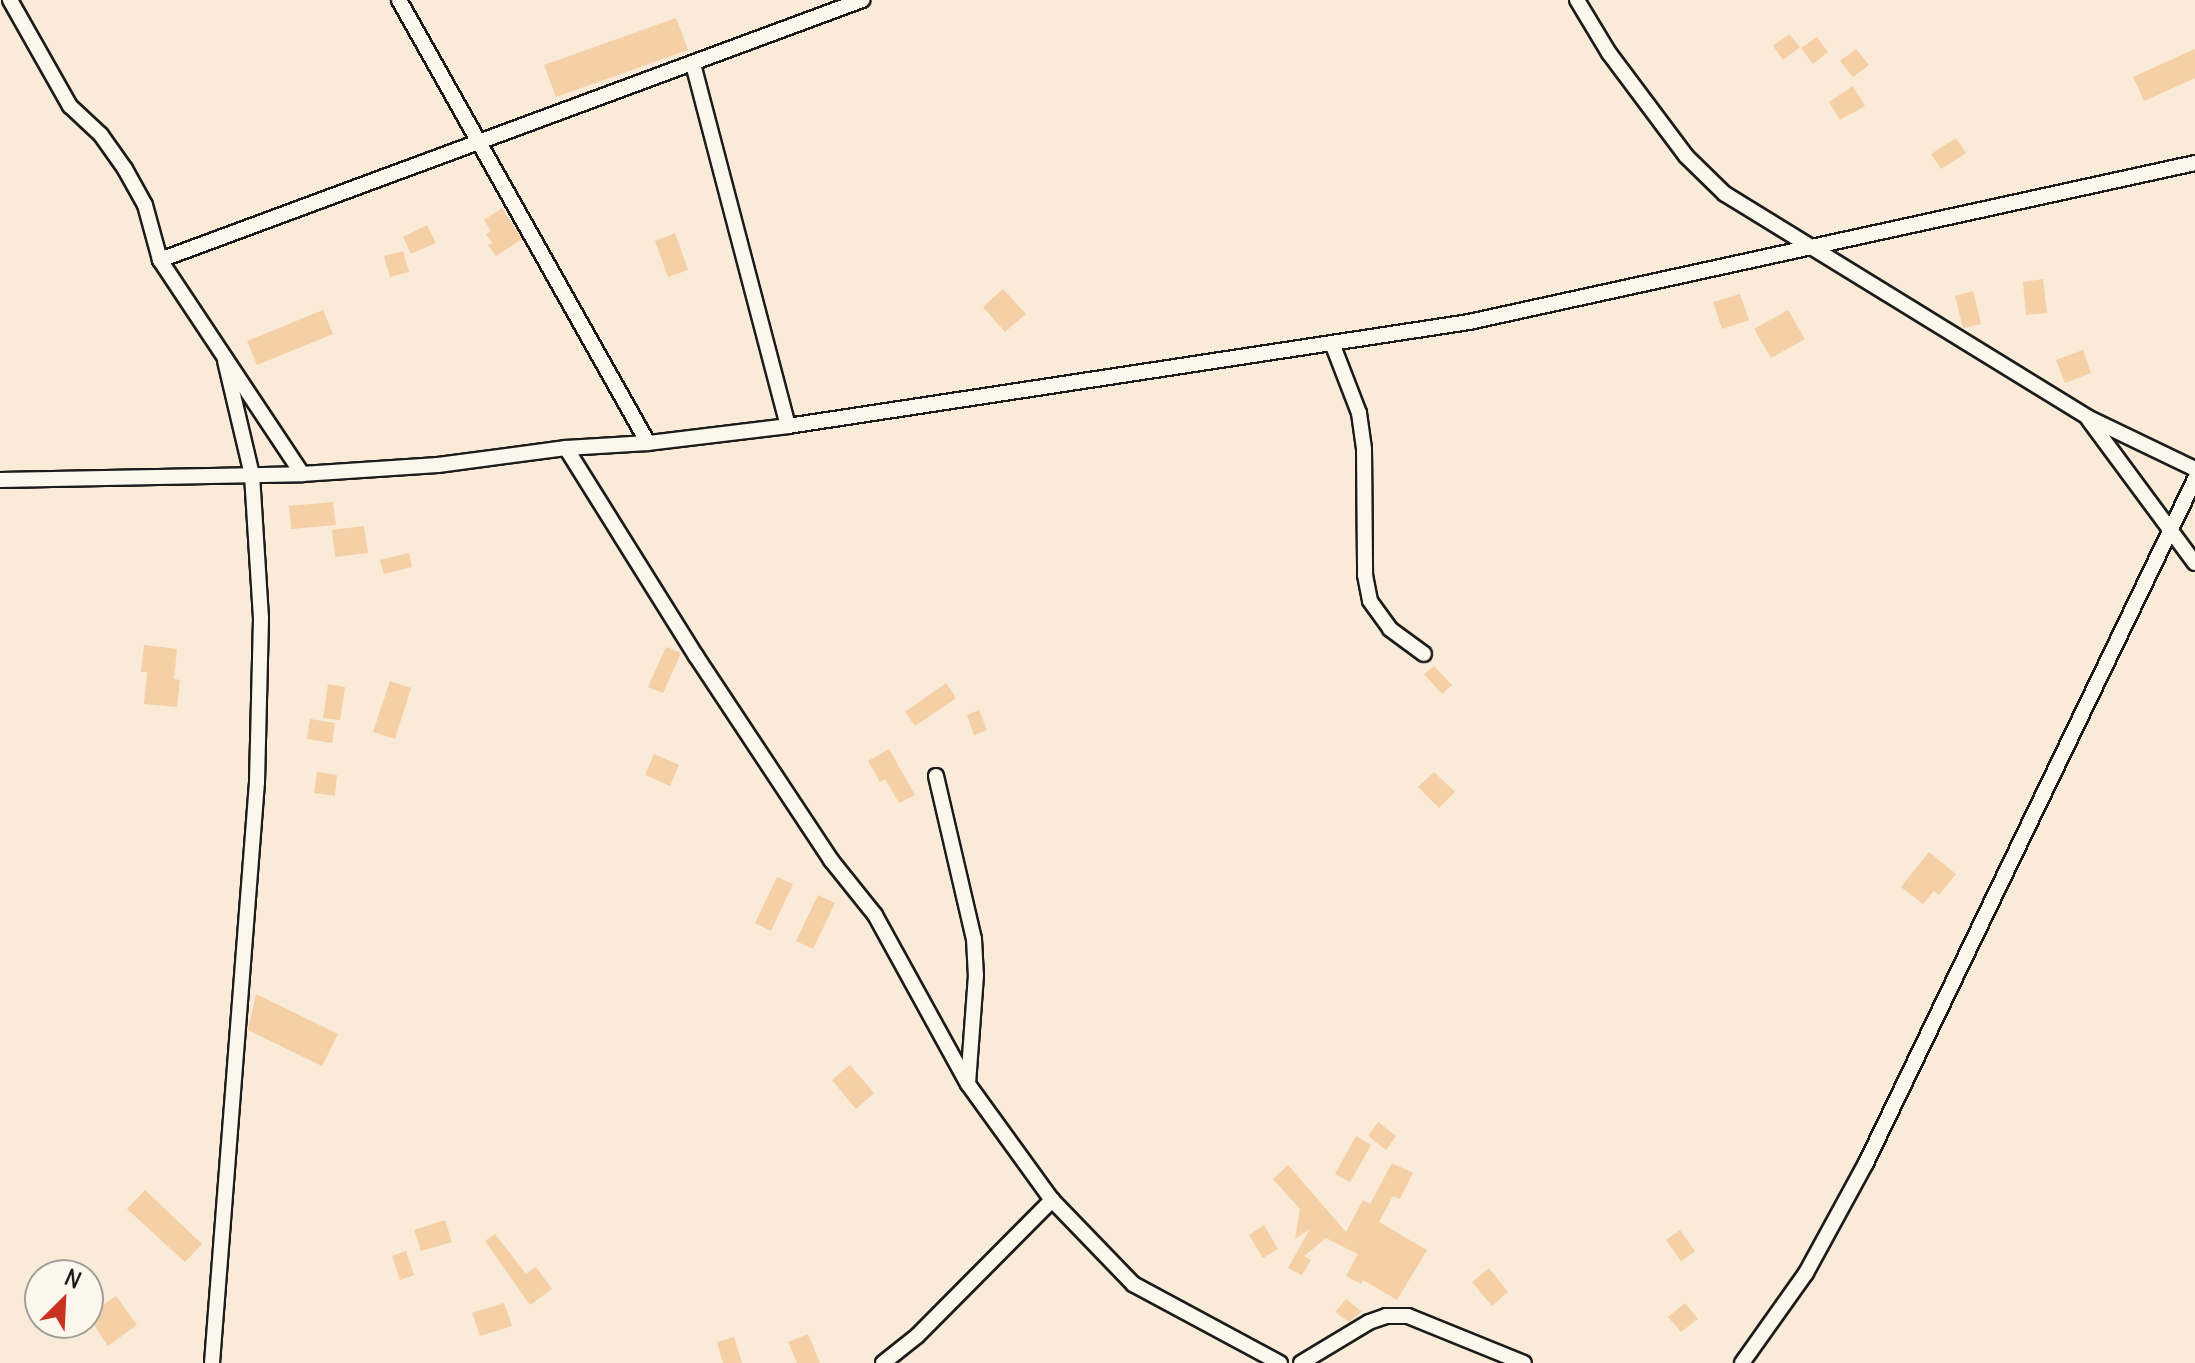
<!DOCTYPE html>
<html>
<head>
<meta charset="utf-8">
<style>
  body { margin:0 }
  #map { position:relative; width:2195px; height:1363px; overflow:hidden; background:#f9ebd7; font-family:Delius,sans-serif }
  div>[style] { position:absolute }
  .building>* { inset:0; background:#f5cfa5 }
  .roads { filter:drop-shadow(2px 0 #1c1c1c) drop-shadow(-2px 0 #1c1c1c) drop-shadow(0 2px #1c1c1c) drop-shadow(0 -2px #1c1c1c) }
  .minor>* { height:14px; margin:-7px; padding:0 7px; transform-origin:7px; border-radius:7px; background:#fbf7ec }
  span { translate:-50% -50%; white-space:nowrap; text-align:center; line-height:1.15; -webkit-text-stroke:6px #fbf7ec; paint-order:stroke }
  .north { position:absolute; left:24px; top:1259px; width:80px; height:80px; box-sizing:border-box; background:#fbf7ec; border:2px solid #a29f99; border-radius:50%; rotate:24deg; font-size:22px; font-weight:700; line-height:32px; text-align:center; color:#1c1c1c }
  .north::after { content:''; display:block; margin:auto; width:28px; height:36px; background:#c8321e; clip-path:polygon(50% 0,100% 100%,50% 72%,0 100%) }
</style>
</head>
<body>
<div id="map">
  <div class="building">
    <div style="clip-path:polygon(676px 18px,688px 50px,556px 97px,544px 65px)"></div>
    <div style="clip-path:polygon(1789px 34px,1800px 47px,1783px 60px,1773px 46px)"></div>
    <div style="clip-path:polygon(1817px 37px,1828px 52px,1813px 64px,1801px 48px)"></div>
    <div style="clip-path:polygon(1856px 49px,1869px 65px,1853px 77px,1840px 61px)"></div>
    <div style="clip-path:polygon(2195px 49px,2195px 78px,2144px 101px,2133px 77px)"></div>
    <div style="clip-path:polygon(1853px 86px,1865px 106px,1840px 120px,1829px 102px)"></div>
    <div style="clip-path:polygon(1956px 138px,1966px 153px,1941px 169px,1931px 154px)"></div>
    <div style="clip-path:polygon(502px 208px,522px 239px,496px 256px,488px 245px,492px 243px,486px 234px,491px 231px,484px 220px)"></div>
    <div style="clip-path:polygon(427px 225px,436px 243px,411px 254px,403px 237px)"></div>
    <div style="clip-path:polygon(675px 233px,688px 270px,668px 277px,655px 241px)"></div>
    <div style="clip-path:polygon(403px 251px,409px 272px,390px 277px,384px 256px)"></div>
    <div style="clip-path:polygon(2043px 279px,2047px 313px,2026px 315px,2023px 282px)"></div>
    <div style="clip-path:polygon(1003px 289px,1026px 314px,1005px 332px,983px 307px)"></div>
    <div style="clip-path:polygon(1973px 291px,1981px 324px,1963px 328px,1955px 296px)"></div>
    <div style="clip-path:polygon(1740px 294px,1749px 320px,1722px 329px,1713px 302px)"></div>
    <div style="clip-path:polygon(323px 310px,333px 334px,257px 365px,247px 341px)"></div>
    <div style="clip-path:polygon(1788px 310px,1805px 339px,1771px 358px,1754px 329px)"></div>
    <div style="clip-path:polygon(2083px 350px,2091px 373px,2065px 383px,2056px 360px)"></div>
    <div style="clip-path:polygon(333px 502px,336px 525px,291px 529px,289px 506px)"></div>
    <div style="clip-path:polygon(364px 526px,368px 553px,335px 557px,332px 530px)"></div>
    <div style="clip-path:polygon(409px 553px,412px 567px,384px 574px,380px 560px)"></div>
    <div style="clip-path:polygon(144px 645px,177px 649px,174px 679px,180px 680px,177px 707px,144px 704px,147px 672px,141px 672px)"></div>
    <div style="clip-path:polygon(666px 647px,681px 653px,663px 693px,648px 687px)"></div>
    <div style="clip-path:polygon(1434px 666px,1452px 685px,1442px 694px,1424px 674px)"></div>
    <div style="clip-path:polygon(390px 681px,411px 688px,395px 739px,373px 732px)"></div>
    <div style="clip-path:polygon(946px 683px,956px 698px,915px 726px,905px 712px)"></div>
    <div style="clip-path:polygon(328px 684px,345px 687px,340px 720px,323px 718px)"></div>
    <div style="clip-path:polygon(979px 710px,987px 730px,974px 735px,967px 715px)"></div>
    <div style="clip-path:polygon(310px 719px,335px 723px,332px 743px,307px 739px)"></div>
    <div style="clip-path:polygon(889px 749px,915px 795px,899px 803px,885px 779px,880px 782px,868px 761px)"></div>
    <div style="clip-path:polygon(654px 754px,679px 765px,670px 786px,645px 775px)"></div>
    <div style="clip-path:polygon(317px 772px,337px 775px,335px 796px,314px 793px)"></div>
    <div style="clip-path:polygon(1434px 772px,1455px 792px,1439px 808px,1418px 787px)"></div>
    <div style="clip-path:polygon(1929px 852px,1956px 874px,1939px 895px,1934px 891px,1923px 904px,1901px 887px)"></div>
    <div style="clip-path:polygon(777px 877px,793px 884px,771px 931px,755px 923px)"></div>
    <div style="clip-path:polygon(818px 895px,835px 903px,813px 949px,796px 941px)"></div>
    <div style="clip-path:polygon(256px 994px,338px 1034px,322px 1066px,248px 1030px)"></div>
    <div style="clip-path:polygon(850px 1065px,874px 1093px,856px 1109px,832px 1080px)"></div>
    <div style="clip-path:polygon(1378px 1122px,1396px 1136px,1386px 1150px,1368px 1136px)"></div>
    <div style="clip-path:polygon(1356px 1136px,1371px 1145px,1350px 1182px,1335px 1174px)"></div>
    <div style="clip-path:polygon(1392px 1163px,1413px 1173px,1400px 1199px,1393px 1196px,1379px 1222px,1427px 1250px,1397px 1300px,1363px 1280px,1361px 1284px,1346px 1276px,1358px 1254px,1326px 1238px,1304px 1256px,1311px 1260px,1302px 1275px,1288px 1268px,1310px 1229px,1295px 1239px,1300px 1209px,1273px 1179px,1288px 1165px,1346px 1232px,1363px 1200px,1370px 1204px)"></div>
    <div style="clip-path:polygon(145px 1190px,202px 1244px,185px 1262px,127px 1209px)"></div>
    <div style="clip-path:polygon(445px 1220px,452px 1242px,421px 1251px,414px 1230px)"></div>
    <div style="clip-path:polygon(1264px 1225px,1278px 1249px,1263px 1258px,1249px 1235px)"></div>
    <div style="clip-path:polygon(1680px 1230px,1695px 1251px,1681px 1261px,1666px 1240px)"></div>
    <div style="clip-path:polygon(495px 1234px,526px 1274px,536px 1267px,552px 1289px,530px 1305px,485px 1241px)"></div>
    <div style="clip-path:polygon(406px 1251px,414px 1275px,400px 1280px,392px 1256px)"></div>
    <div style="clip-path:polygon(1489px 1268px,1508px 1292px,1492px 1306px,1472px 1282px)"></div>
    <div style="clip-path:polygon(116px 1296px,137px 1325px,108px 1346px,88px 1316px)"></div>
    <div style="clip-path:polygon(1346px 1299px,1362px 1312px,1349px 1322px,1335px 1312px)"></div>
    <div style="clip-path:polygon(504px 1303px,512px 1326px,480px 1336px,472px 1313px)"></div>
    <div style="clip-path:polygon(1685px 1303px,1698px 1319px,1681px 1332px,1668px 1317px)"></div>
    <div style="clip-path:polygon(808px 1334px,820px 1363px,797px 1363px,788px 1342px)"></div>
    <div style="clip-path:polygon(734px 1337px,742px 1363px,723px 1363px,717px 1342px)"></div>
  </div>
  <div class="roads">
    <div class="minor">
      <div style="left:10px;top:0;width:122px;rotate:60.5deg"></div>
      <div style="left:70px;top:106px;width:42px;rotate:43.1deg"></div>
      <div style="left:101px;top:135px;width:42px;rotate:54.8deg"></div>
      <div style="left:125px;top:169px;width:41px;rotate:60.9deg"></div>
      <div style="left:145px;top:205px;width:57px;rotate:74.7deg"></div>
      <div style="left:160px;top:260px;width:257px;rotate:56.4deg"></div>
      <div style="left:399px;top:0;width:508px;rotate:60.66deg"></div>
      <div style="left:1577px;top:0;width:62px;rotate:58.9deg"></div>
      <div style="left:1609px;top:53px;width:129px;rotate:53.2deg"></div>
      <div style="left:1686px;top:156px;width:54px;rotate:44.3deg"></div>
      <div style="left:1725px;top:194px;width:425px;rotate:31.6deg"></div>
      <div style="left:2087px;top:417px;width:120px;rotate:25.7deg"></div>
      <div style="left:693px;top:64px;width:374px;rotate:75.3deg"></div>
      <div style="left:160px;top:260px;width:749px;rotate:-20.32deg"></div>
      <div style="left:1332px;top:343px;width:75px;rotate:68.9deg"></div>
      <div style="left:1359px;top:413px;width:36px;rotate:82deg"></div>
      <div style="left:1364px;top:449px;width:126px;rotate:89.5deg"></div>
      <div style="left:1365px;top:575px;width:26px;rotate:79deg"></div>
      <div style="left:1370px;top:601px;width:34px;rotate:54deg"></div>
      <div style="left:1390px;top:629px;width:42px;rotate:36.3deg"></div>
      <div style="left:2089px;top:420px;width:178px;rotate:53.5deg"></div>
      <div style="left:566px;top:448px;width:245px;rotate:58deg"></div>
      <div style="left:696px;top:656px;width:245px;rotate:56.5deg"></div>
      <div style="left:831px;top:860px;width:70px;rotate:51.3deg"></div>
      <div style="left:875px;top:915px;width:193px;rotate:61.2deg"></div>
      <div style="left:968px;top:1084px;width:143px;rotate:54.1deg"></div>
      <div style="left:1052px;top:1200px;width:117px;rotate:46deg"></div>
      <div style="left:1133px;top:1284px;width:167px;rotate:28.3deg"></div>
      <div style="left:0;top:480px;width:302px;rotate:-1.1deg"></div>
      <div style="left:302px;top:474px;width:136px;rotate:-3.8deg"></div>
      <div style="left:438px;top:465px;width:129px;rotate:-7.6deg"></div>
      <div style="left:566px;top:448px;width:82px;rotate:-3.5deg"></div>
      <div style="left:648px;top:443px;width:141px;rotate:-6.9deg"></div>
      <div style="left:788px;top:426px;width:689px;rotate:-8.68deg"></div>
      <div style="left:1469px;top:322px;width:743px;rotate:-12.35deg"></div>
      <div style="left:936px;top:776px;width:167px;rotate:76.9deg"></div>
      <div style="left:974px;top:939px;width:36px;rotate:87deg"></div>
      <div style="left:976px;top:975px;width:108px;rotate:94.2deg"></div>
      <div style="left:212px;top:1363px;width:583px;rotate:-85.57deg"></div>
      <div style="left:257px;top:782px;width:164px;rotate:-88.6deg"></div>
      <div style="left:261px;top:618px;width:143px;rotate:-93.6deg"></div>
      <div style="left:252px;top:475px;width:117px;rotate:-103.3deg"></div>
      <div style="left:883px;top:1363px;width:43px;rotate:-38.5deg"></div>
      <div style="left:917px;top:1336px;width:192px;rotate:-45.2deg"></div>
      <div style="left:1301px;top:1363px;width:79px;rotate:-31.1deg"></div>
      <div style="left:1369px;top:1322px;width:18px;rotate:-19deg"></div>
      <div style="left:1386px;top:1316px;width:22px"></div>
      <div style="left:1408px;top:1316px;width:125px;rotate:22.1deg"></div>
      <div style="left:1742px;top:1363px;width:110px;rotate:-54.6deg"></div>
      <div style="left:1806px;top:1273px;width:125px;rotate:-61.4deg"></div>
      <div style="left:1866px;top:1163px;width:759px;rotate:-64.31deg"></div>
    </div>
  </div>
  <div class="north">N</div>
</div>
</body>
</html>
